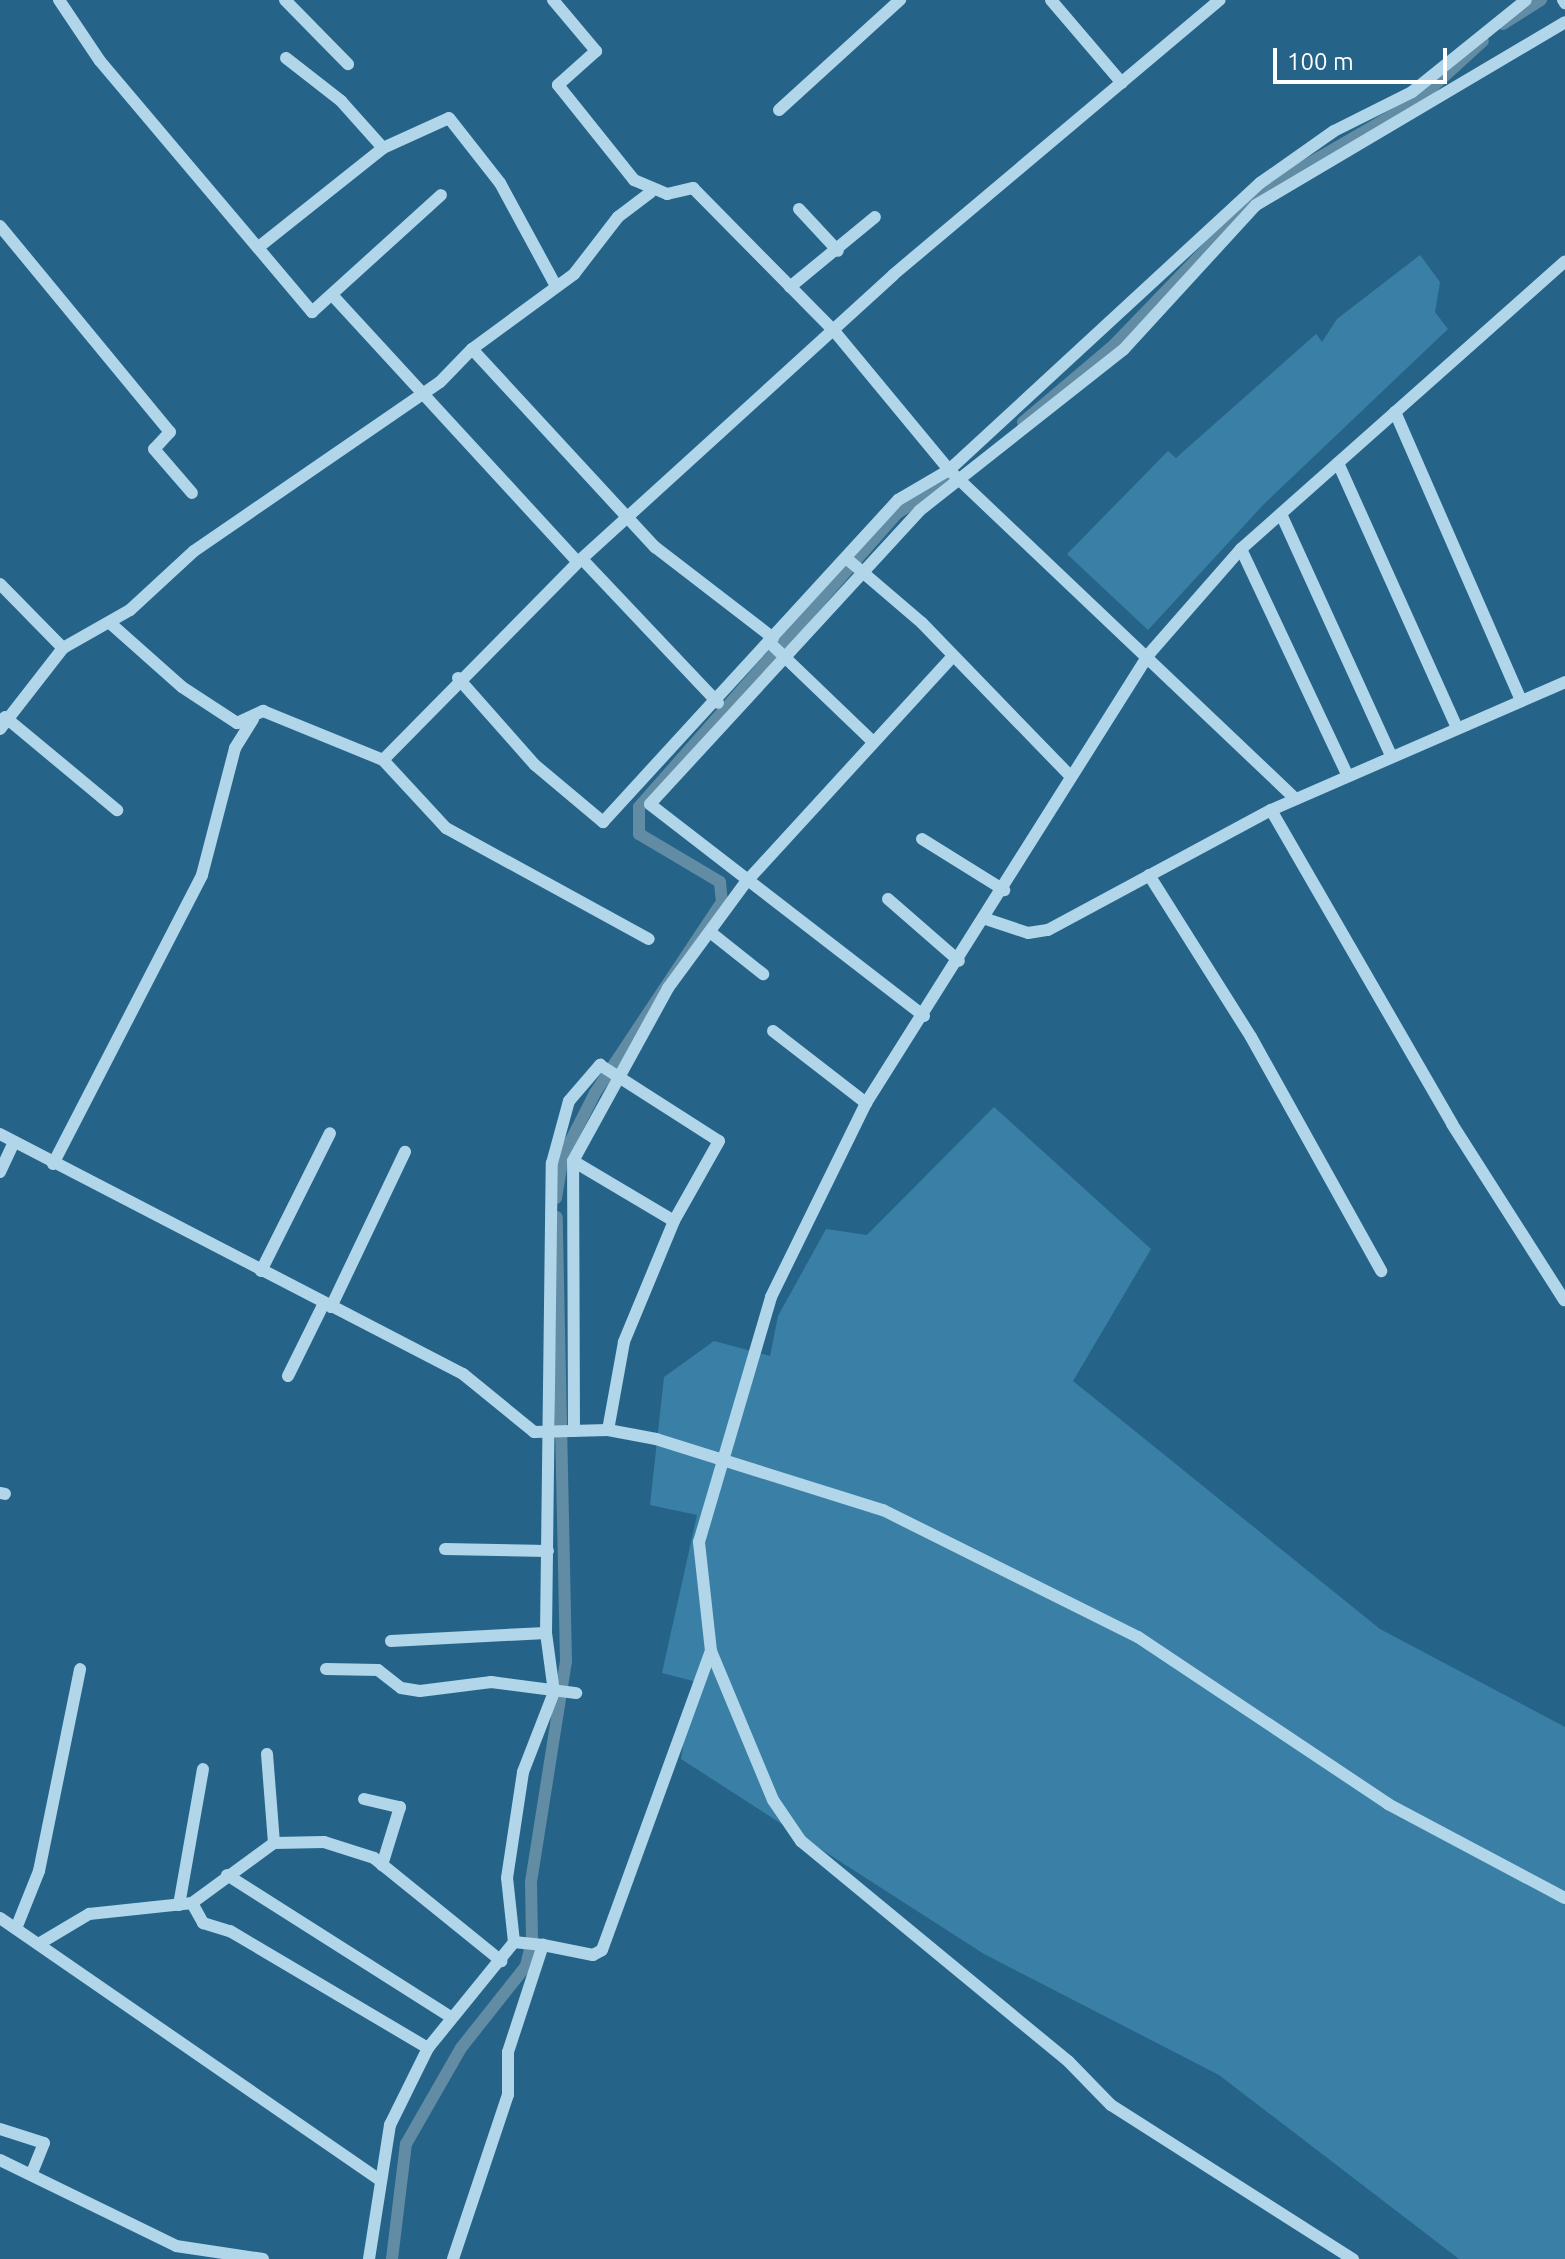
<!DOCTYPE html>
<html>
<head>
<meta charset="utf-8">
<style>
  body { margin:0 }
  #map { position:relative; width:1565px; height:2259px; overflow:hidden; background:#256488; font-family:Ubuntu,sans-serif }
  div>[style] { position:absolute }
  .green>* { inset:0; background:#3a7fa5 }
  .canal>* { height:12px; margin:-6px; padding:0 6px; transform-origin:6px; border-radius:6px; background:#628ca4 }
  .minor>* { height:12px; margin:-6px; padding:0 6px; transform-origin:6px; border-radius:6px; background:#b1d5e9 }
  span { translate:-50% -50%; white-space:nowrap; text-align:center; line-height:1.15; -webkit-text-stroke:8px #256488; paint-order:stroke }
  .scale { position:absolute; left:1273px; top:48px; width:174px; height:36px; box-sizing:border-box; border:4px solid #fff; border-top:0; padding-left:10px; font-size:24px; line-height:28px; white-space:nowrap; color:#fff; -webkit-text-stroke:6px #256488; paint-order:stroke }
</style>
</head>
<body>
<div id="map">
  <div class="green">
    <div style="clip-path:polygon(1420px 255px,1440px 282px,1435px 312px,1448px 329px,1263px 505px,1148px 630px,1067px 554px,1168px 451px,1176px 458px,1316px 334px,1322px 342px,1337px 319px)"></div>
    <div style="clip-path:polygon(994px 1107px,1151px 1249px,1073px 1381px,1380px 1629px,1565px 1727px,1565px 2259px,1459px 2259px,1219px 2075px,984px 1954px,681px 1759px,693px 1681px,662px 1673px,697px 1515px,650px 1505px,664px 1377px,714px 1341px,770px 1356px,778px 1316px,826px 1229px,867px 1235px)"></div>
  </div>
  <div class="canal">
    <div style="left:1503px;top:24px;width:45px;rotate:-32.3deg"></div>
    <div style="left:1023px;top:422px;width:119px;rotate:-40.2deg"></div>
    <div style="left:1114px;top:345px;width:215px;rotate:-46.1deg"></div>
    <div style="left:1263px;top:190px;width:178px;rotate:-30deg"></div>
    <div style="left:1417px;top:101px;width:89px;rotate:-42.3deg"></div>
    <div style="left:556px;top:1198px;width:43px;rotate:-80.5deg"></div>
    <div style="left:563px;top:1156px;width:71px;rotate:-63.1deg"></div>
    <div style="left:595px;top:1093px;width:229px;rotate:-56.4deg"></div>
    <div style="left:722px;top:902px;width:20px;rotate:-96deg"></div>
    <div style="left:720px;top:882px;width:94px;rotate:-149.3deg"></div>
    <div style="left:639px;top:834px;width:27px;rotate:-90deg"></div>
    <div style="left:639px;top:807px;width:390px;rotate:-48.7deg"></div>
    <div style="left:896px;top:514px;width:70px;rotate:-32.8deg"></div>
    <div style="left:392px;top:2259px;width:116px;rotate:-83.1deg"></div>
    <div style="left:406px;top:2144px;width:111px;rotate:-60.2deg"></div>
    <div style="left:461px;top:2048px;width:105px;rotate:-51.6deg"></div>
    <div style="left:526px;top:1966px;width:28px;rotate:-77deg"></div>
    <div style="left:532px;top:1939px;width:57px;rotate:-91deg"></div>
    <div style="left:531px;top:1882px;width:223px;rotate:-81deg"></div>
    <div style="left:566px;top:1662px;width:445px;rotate:-91.2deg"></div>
  </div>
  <div class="minor">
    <div style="left:59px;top:0;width:73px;rotate:56.1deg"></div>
    <div style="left:100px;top:61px;width:329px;rotate:49.8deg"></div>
    <div style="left:312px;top:312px;width:174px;rotate:-42.2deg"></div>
    <div style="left:285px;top:0;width:90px;rotate:45.5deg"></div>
    <div style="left:553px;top:0;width:67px;rotate:49.9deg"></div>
    <div style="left:596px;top:51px;width:51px;rotate:138.2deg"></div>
    <div style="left:558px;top:85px;width:122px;rotate:51.3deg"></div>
    <div style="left:634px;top:180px;width:36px;rotate:23deg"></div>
    <div style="left:667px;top:194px;width:27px;rotate:-13deg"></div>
    <div style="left:693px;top:188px;width:202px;rotate:45.4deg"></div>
    <div style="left:835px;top:332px;width:179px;rotate:50.4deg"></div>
    <div style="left:949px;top:470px;width:478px;rotate:43.5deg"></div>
    <div style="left:1051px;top:0;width:109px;rotate:49.5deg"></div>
    <div style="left:1563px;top:0;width:4px;rotate:56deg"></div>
    <div style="left:286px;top:58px;width:70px;rotate:38deg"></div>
    <div style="left:341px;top:101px;width:63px;rotate:48.2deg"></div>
    <div style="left:779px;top:110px;width:164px;rotate:-42.3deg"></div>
    <div style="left:799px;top:209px;width:57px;rotate:47.1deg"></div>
    <div style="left:0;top:226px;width:267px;rotate:50.5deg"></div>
    <div style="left:170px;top:432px;width:23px;rotate:133deg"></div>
    <div style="left:154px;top:449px;width:58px;rotate:49.2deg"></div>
    <div style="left:260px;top:246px;width:157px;rotate:-38.5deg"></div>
    <div style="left:383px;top:148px;width:72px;rotate:-24.4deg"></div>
    <div style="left:449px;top:118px;width:83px;rotate:51.9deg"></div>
    <div style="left:500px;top:183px;width:117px;rotate:61.5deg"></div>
    <div style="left:790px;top:287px;width:110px;rotate:-39.5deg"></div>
    <div style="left:334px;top:297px;width:360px;rotate:47.4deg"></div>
    <div style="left:472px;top:349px;width:270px;rotate:47.3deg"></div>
    <div style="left:655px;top:547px;width:149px;rotate:37.6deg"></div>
    <div style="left:1395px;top:412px;width:315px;rotate:66.4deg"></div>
    <div style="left:1338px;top:463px;width:288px;rotate:65.8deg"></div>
    <div style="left:1281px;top:514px;width:265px;rotate:65.5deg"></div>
    <div style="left:1241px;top:549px;width:249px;rotate:64.8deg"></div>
    <div style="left:846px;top:558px;width:100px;rotate:40.5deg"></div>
    <div style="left:922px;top:623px;width:214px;rotate:45.9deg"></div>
    <div style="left:582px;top:559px;width:198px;rotate:46.6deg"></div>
    <div style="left:0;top:584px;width:90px;rotate:45.5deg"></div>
    <div style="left:110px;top:623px;width:96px;rotate:41.6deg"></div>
    <div style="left:182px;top:687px;width:66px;rotate:33.2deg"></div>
    <div style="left:237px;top:723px;width:29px;rotate:-25deg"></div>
    <div style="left:263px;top:711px;width:130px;rotate:22.2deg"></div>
    <div style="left:383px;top:760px;width:93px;rotate:47.2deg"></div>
    <div style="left:446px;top:828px;width:231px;rotate:28.7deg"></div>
    <div style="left:770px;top:643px;width:139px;rotate:43.8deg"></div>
    <div style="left:458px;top:678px;width:116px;rotate:48.5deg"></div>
    <div style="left:535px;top:765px;width:89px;rotate:40deg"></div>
    <div style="left:603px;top:822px;width:437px;rotate:-47.5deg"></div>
    <div style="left:898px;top:500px;width:59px;rotate:-30.5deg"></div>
    <div style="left:949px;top:470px;width:423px;rotate:-42.7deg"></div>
    <div style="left:1260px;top:183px;width:90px;rotate:-35.1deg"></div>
    <div style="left:1334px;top:131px;width:87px;rotate:-26.6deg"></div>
    <div style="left:1412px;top:92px;width:146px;rotate:-38.9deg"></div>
    <div style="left:5px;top:717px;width:146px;rotate:39.7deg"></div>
    <div style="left:0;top:729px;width:103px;rotate:-52.1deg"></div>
    <div style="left:63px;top:648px;width:77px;rotate:-29.6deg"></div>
    <div style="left:130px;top:610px;width:87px;rotate:-42.7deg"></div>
    <div style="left:194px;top:551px;width:298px;rotate:-34.5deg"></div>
    <div style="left:440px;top:382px;width:46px;rotate:-45.9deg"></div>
    <div style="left:472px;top:349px;width:127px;rotate:-36.3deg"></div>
    <div style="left:574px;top:274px;width:72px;rotate:-52.3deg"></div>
    <div style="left:618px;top:217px;width:41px;rotate:-37.1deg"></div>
    <div style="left:383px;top:760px;width:278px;rotate:-45.4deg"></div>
    <div style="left:578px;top:562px;width:426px;rotate:-42.3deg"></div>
    <div style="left:893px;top:275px;width:427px;rotate:-40.1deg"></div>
    <div style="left:1271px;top:810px;width:362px;rotate:60deg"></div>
    <div style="left:1452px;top:1124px;width:209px;rotate:57.5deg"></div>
    <div style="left:922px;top:839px;width:97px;rotate:31.9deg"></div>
    <div style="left:1149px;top:875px;width:191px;rotate:57.8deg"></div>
    <div style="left:1251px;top:1037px;width:268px;rotate:60.9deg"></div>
    <div style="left:888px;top:899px;width:94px;rotate:41.1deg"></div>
    <div style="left:986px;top:919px;width:44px;rotate:18.4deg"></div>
    <div style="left:1028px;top:933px;width:20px;rotate:-9deg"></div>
    <div style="left:1048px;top:930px;width:253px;rotate:-28.3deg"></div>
    <div style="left:1271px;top:810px;width:321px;rotate:-23.5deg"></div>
    <div style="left:710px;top:932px;width:68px;rotate:38.4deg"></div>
    <div style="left:924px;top:1016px;width:346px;rotate:-142.3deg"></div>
    <div style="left:650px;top:804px;width:398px;rotate:-47.4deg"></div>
    <div style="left:919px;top:511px;width:261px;rotate:-38.3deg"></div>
    <div style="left:1124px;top:349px;width:195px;rotate:-47.5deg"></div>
    <div style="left:1256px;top:205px;width:359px;rotate:-30.6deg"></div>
    <div style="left:773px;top:1031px;width:118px;rotate:37.7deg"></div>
    <div style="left:0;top:1134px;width:522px;rotate:27.4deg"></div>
    <div style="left:463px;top:1374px;width:92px;rotate:39.2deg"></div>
    <div style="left:534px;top:1432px;width:74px;rotate:-1.5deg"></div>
    <div style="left:608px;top:1430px;width:49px;rotate:10.6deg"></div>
    <div style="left:656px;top:1439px;width:238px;rotate:17.4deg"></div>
    <div style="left:883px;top:1510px;width:285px;rotate:26.5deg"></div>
    <div style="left:1138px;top:1637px;width:301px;rotate:33.7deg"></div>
    <div style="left:1388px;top:1804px;width:200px;rotate:28deg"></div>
    <div style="left:573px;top:1161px;width:117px;rotate:30.7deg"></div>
    <div style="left:53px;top:1164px;width:325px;rotate:-62.7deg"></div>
    <div style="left:202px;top:875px;width:131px;rotate:-75.4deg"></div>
    <div style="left:235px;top:748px;width:34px;rotate:-58deg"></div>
    <div style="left:0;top:1172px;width:33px;rotate:-65deg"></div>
    <div style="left:261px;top:1271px;width:154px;rotate:-63.4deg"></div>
    <div style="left:331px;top:1307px;width:172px;rotate:-64.5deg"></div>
    <div style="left:288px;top:1376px;width:81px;rotate:-63.7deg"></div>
    <div style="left:574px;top:1431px;width:270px;rotate:-90.2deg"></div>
    <div style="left:573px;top:1161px;width:197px;rotate:-61.2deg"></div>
    <div style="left:668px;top:988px;width:132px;rotate:-53.7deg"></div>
    <div style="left:746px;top:882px;width:305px;rotate:-47.5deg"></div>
    <div style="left:0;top:1493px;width:5px;rotate:11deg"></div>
    <div style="left:445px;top:1549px;width:103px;rotate:1.1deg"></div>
    <div style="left:391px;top:1641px;width:155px;rotate:-3deg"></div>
    <div style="left:711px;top:1651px;width:161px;rotate:67.4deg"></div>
    <div style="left:773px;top:1800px;width:50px;rotate:55.7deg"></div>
    <div style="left:801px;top:1841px;width:347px;rotate:39.5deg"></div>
    <div style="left:1069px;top:2062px;width:60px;rotate:45.7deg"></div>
    <div style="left:1111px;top:2105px;width:287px;rotate:32.5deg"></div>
    <div style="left:326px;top:1669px;width:52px;rotate:1.1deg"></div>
    <div style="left:378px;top:1670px;width:29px;rotate:38deg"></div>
    <div style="left:401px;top:1688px;width:19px;rotate:9deg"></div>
    <div style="left:420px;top:1691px;width:72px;rotate:-7.2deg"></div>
    <div style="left:491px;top:1682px;width:86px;rotate:7.4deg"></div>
    <div style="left:267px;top:1754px;width:89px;rotate:85.5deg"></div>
    <div style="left:364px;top:1799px;width:37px;rotate:13deg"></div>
    <div style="left:400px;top:1807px;width:61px;rotate:107.2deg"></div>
    <div style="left:227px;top:1875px;width:265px;rotate:32.4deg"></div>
    <div style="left:192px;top:1903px;width:23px;rotate:61deg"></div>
    <div style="left:203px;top:1923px;width:28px;rotate:17deg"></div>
    <div style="left:230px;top:1931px;width:230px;rotate:30.6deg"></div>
    <div style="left:179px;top:1905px;width:138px;rotate:-80deg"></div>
    <div style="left:0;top:1918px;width:463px;rotate:34.6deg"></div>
    <div style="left:17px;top:1926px;width:59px;rotate:-68.2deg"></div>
    <div style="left:39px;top:1871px;width:206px;rotate:-78.5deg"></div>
    <div style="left:42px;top:1942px;width:55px;rotate:-30.8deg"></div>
    <div style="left:89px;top:1914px;width:104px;rotate:-6.1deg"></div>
    <div style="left:192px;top:1903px;width:102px;rotate:-36.2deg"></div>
    <div style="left:274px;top:1843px;width:50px;rotate:-1.1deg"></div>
    <div style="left:324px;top:1842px;width:52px;rotate:17.7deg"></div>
    <div style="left:374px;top:1858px;width:164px;rotate:39deg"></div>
    <div style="left:514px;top:1942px;width:29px;rotate:6deg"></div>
    <div style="left:0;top:2129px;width:46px;rotate:17.7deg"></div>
    <div style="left:44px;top:2143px;width:32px;rotate:112deg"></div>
    <div style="left:0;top:2160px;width:196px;rotate:26deg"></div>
    <div style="left:176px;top:2246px;width:88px;rotate:8.5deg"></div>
    <div style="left:369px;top:2259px;width:136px;rotate:-81.1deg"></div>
    <div style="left:390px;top:2125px;width:86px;rotate:-63.7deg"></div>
    <div style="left:428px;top:2048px;width:136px;rotate:-50.9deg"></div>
    <div style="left:514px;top:1942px;width:64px;rotate:-96.2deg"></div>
    <div style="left:507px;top:1878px;width:107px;rotate:-81.4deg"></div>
    <div style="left:523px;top:1772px;width:86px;rotate:-68.8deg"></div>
    <div style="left:554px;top:1692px;width:60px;rotate:-97.7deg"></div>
    <div style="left:546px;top:1633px;width:470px;rotate:-89.3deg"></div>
    <div style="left:552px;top:1163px;width:64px;rotate:-74.7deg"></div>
    <div style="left:569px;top:1101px;width:48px;rotate:-49.3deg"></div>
    <div style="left:600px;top:1065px;width:141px;rotate:32.6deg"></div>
    <div style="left:719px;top:1141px;width:92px;rotate:119.4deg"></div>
    <div style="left:674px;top:1221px;width:131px;rotate:112.5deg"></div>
    <div style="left:624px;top:1342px;width:89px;rotate:100.3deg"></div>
    <div style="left:453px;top:2259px;width:173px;rotate:-71.5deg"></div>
    <div style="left:508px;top:2095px;width:43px;rotate:-90deg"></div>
    <div style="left:508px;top:2052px;width:113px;rotate:-71.9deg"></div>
    <div style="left:543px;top:1945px;width:51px;rotate:11.3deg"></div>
    <div style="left:593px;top:1955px;width:10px;rotate:-29deg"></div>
    <div style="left:602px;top:1950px;width:318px;rotate:-70deg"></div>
    <div style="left:711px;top:1651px;width:110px;rotate:-96.3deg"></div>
    <div style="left:699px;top:1542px;width:255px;rotate:-73.6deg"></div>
    <div style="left:771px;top:1297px;width:216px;rotate:-63.9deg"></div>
    <div style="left:866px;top:1103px;width:531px;rotate:-57.78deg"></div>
    <div style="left:1149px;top:654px;width:140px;rotate:-48.8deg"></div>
    <div style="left:1241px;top:549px;width:433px;rotate:-41.6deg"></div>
  </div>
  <div class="scale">100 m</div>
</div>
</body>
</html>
